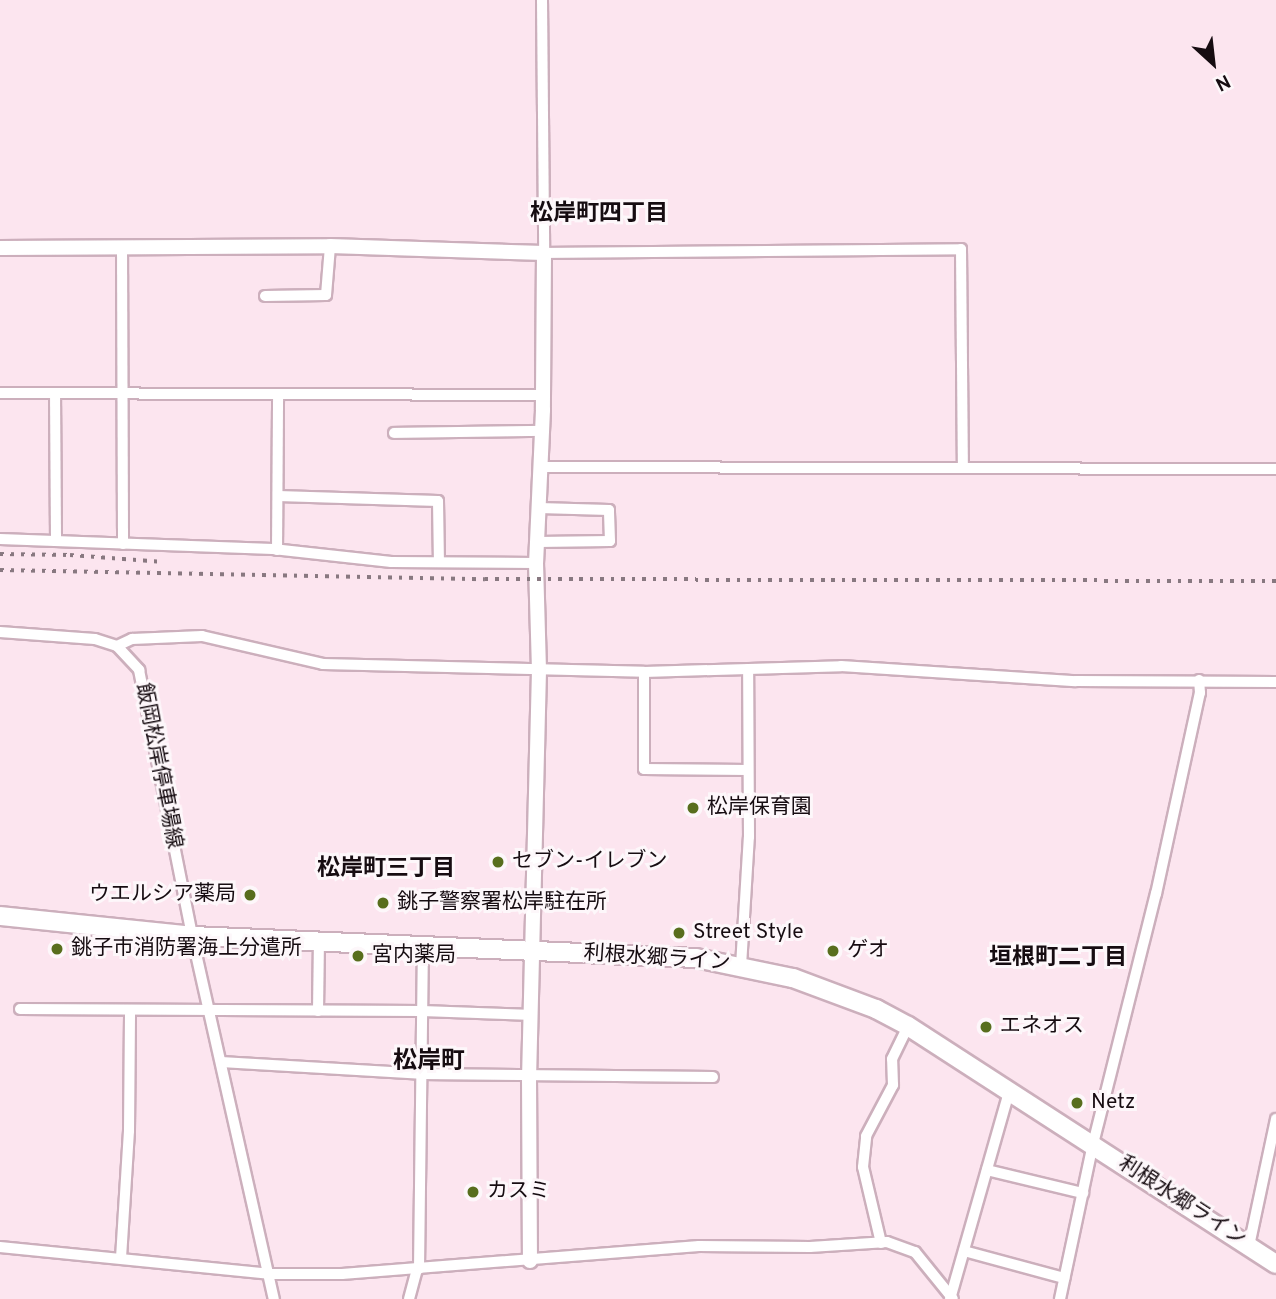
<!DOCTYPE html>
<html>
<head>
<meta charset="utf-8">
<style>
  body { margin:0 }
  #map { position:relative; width:1276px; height:1299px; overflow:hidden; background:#fce5ef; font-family:Overpass,"Noto Sans JP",sans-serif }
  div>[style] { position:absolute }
  .roads { filter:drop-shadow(2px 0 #ccafbc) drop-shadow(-2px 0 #ccafbc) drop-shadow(0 2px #ccafbc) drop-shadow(0 -2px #ccafbc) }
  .minor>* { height:10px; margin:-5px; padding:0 5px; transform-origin:5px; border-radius:5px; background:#fff }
  .tertiary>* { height:14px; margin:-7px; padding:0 7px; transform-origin:7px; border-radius:7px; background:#fff }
  .trunk>* { height:18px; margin:-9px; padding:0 9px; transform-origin:9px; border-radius:9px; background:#fff }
  .rail>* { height:3.5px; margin-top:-1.75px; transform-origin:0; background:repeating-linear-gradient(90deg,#887880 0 3.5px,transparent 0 10.5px) }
  .dots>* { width:19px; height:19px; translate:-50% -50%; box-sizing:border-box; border:4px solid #fdf7fa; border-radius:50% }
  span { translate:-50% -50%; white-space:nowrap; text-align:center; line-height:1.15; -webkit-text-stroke:6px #fdf7fa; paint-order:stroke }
  .street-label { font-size:21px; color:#160c11 }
  .poi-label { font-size:21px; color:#160c11 }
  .left { translate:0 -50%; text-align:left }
  .right { translate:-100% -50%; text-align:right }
  .neighbourhood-label { font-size:23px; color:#160c11; font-weight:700 }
  .quarter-label { font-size:24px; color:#160c11; font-weight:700 }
  .north { position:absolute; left:1178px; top:28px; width:70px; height:70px; -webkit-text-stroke:5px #fdf7fa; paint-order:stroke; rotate:153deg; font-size:19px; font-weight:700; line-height:28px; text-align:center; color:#160c11 }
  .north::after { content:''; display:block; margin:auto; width:24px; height:32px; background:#160c11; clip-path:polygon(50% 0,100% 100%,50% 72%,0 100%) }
</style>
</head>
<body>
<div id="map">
  <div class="roads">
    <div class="minor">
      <div style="left:542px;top:0;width:253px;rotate:89.5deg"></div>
      <div style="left:544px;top:253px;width:417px;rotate:-0.5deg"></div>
      <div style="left:961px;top:249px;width:217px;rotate:89.5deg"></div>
      <div style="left:122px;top:247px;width:297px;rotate:89.8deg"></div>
      <div style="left:265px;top:296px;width:61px;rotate:-0.9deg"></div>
      <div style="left:326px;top:295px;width:49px;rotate:-85.3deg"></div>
      <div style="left:0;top:393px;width:543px;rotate:0.21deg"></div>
      <div style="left:55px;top:393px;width:148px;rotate:89.6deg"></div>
      <div style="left:394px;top:433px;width:148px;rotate:-0.8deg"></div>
      <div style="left:540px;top:467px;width:736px;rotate:0.16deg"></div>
      <div style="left:278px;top:496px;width:160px;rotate:1.8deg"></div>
      <div style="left:438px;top:501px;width:61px;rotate:89.1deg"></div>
      <div style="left:0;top:539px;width:273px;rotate:2.1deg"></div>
      <div style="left:273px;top:549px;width:119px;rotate:6.3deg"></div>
      <div style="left:391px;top:562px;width:145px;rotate:0.4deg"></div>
      <div style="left:538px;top:542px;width:72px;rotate:-0.8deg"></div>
      <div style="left:610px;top:541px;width:31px;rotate:-92deg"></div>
      <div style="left:609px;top:510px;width:70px;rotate:-178.4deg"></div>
      <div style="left:277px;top:550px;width:156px;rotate:-89.6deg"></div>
      <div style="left:0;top:632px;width:95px;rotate:4.2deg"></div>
      <div style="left:95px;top:639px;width:23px;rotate:18deg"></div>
      <div style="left:117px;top:646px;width:33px;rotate:47deg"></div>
      <div style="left:139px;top:670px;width:271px;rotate:78.7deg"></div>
      <div style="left:192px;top:936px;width:372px;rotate:77.3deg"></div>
      <div style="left:117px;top:646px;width:17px;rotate:-25deg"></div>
      <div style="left:132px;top:639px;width:70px;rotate:-2.5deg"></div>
      <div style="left:202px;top:636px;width:124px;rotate:13deg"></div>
      <div style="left:323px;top:664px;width:321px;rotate:1.4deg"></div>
      <div style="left:644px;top:672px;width:197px;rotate:-1.7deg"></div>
      <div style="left:841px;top:666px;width:235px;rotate:3.7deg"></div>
      <div style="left:1076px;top:681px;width:200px;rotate:0.3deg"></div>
      <div style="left:644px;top:672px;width:97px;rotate:90deg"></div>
      <div style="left:644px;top:769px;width:104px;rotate:0.6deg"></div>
      <div style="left:741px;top:966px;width:129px;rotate:-86.5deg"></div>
      <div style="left:749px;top:837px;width:168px;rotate:-90.3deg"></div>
      <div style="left:20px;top:1009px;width:402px;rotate:0.3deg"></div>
      <div style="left:422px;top:1011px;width:109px;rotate:2.1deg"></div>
      <div style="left:318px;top:1011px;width:69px;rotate:-89.2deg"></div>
      <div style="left:221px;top:1062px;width:200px;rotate:3.4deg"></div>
      <div style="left:421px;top:1074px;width:292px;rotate:0.6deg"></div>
      <div style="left:987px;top:1170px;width:99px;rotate:13.5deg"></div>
      <div style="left:881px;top:1243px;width:78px;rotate:-103.3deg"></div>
      <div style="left:863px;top:1167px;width:31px;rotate:-84deg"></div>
      <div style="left:866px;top:1136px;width:58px;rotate:-62.1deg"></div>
      <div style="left:893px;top:1085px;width:26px;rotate:-92deg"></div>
      <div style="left:892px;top:1059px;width:37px;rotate:-64deg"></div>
      <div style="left:1249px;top:1246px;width:130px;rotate:-78deg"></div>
      <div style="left:0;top:1247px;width:270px;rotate:5.7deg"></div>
      <div style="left:269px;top:1274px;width:73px"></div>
      <div style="left:342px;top:1274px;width:358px;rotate:-4.5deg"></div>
      <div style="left:699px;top:1246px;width:111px;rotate:0.5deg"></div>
      <div style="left:810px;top:1247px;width:77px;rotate:-3.7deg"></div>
      <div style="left:887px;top:1242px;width:30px;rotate:20deg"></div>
      <div style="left:915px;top:1252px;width:60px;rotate:51deg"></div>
      <div style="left:964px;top:1251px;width:104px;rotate:15.1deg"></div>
      <div style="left:121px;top:1258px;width:127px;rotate:-86.4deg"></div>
      <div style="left:129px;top:1131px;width:119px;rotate:-89.5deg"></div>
      <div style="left:419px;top:1269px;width:323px;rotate:-89.3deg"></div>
      <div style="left:409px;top:1299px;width:31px;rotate:-75deg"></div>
      <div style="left:950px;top:1299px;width:218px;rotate:-74.1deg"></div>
      <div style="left:1060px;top:1299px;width:158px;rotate:-78deg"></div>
      <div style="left:1093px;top:1144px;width:258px;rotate:-75.9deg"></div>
      <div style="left:1156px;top:894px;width:206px;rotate:-77.7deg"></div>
      <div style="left:1200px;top:693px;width:13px;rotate:-94deg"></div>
    </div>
    <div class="tertiary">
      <div style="left:0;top:248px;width:330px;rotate:-0.3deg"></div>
      <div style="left:330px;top:246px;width:214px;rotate:1.9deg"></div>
      <div style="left:544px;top:253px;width:157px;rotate:90.4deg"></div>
      <div style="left:543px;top:410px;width:153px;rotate:92.6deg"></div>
      <div style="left:536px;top:563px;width:107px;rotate:88.4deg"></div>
      <div style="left:539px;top:670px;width:406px;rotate:91.4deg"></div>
      <div style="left:529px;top:1076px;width:185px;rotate:89.7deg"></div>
    </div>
    <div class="trunk">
      <div style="left:0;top:916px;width:193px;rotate:5.9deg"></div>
      <div style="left:192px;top:936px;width:504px;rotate:2.5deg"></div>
      <div style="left:696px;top:958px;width:99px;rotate:11.7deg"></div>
      <div style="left:793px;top:978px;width:89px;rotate:20.5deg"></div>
      <div style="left:876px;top:1009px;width:36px;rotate:28deg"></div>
      <div style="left:908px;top:1026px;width:438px;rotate:32.9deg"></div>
    </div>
  </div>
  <div class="rail">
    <div style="left:0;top:554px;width:70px;rotate:0.8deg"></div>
    <div style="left:70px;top:555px;width:94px;rotate:4.3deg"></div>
    <div style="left:0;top:570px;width:485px;rotate:1.1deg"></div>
    <div style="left:485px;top:579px;width:791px;rotate:0.14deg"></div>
  </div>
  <div class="dots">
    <div style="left:693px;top:808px;background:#586e1d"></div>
    <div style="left:498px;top:862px;background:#586e1d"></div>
    <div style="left:250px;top:895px;background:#586e1d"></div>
    <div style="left:383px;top:903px;background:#586e1d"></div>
    <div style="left:679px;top:933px;background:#586e1d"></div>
    <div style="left:57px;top:949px;background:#586e1d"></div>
    <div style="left:833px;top:951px;background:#586e1d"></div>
    <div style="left:358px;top:956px;background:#586e1d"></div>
    <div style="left:986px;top:1027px;background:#586e1d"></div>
    <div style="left:1077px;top:1103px;background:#586e1d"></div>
    <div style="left:473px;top:1192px;background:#586e1d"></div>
  </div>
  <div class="street-label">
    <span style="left:158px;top:766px;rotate:79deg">飯岡松岸停車場線</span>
    <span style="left:657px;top:959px;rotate:4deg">利根水郷ライン</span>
    <span style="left:1182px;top:1202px;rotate:33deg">利根水郷ライン</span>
  </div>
  <div class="poi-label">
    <span class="left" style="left:707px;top:808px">松岸保育園</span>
    <span class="left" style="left:512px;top:862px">セブン-イレブン</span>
    <span class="right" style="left:236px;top:895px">ウエルシア薬局</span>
    <span class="left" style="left:397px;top:903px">銚子警察署松岸駐在所</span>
    <span class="left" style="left:693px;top:933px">Street Style</span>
    <span class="left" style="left:71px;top:949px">銚子市消防署海上分遣所</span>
    <span class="left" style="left:847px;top:951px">ゲオ</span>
    <span class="left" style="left:372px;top:956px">宮内薬局</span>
    <span class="left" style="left:1000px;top:1027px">エネオス</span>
    <span class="left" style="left:1091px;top:1103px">Netz</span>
    <span class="left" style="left:487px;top:1192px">カスミ</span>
  </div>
  <div class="neighbourhood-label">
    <span style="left:599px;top:215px">松岸町四丁目</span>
    <span style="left:386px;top:870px">松岸町三丁目</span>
    <span style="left:1058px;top:959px">垣根町二丁目</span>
  </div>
  <div class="quarter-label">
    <span style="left:429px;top:1063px">松岸町</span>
  </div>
  <div class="north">N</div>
</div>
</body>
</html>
